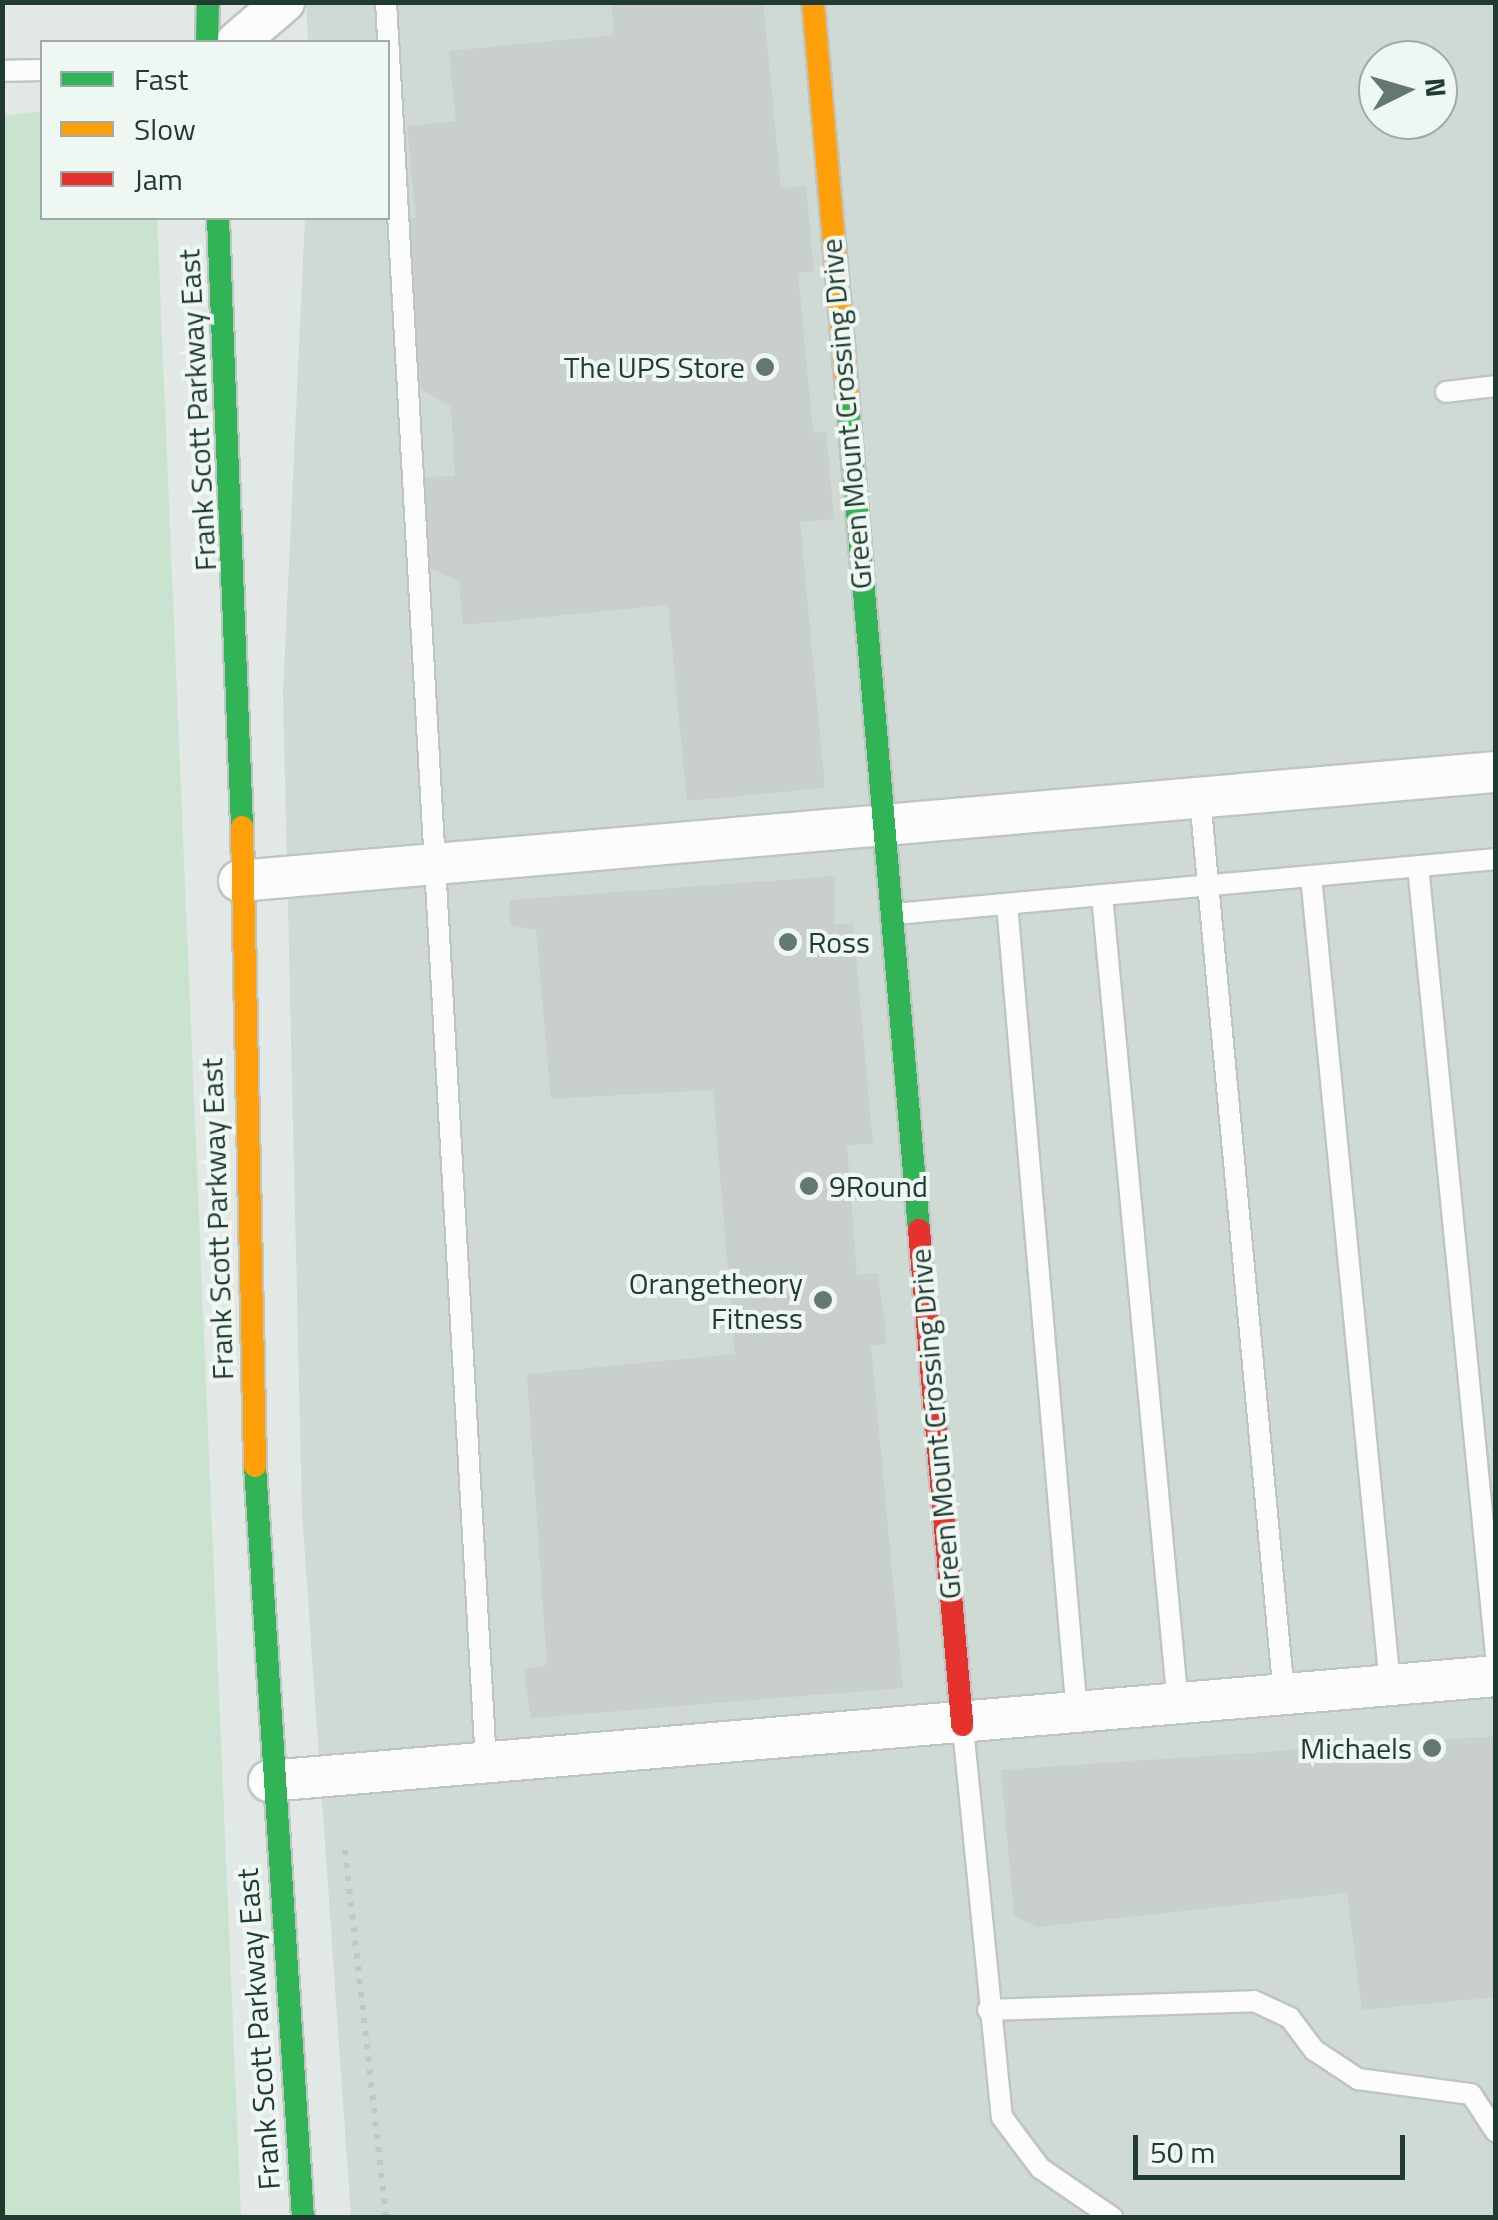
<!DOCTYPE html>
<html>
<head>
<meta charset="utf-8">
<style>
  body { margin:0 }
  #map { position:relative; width:1498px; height:2220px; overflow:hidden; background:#e2e8e5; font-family:"Titillium Web",sans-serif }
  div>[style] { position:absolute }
  .built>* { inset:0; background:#cfdad4 }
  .green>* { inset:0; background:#cae2d0 }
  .building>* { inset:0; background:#c9cfcc }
  .path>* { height:6px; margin-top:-3px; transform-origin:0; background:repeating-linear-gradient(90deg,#bfc8c4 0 5px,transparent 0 13px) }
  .roads { filter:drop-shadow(2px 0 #bfc5c2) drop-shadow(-2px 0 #bfc5c2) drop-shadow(0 2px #bfc5c2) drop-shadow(0 -2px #bfc5c2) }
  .lane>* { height:20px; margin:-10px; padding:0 10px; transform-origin:10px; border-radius:10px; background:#fbfcfb }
  .street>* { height:40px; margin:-20px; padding:0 20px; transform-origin:20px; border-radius:20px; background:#fbfcfb }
  .fast>* { height:22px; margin:-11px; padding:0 11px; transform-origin:11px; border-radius:11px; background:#30b455 }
  .slow>* { height:22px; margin:-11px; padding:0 11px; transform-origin:11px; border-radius:11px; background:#ff9f0a }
  .jam>* { height:22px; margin:-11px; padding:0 11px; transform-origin:11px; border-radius:11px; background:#e5322d }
  .dots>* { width:28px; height:28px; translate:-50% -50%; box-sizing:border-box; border:5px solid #eff7f3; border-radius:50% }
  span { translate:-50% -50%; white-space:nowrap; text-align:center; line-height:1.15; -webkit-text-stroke:8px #eff7f3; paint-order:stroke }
  .poi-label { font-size:30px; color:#1f3b32 }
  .right { translate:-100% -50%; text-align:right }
  .left { translate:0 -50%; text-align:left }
  .street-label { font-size:30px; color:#1f3b32 }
  .frame { position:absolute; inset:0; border:5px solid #1f3b32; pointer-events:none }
  .legend { position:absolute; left:40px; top:40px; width:350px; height:180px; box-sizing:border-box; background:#eff7f3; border:2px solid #9caca6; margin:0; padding:12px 18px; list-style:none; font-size:30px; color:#1f3b32 }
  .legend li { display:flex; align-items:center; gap:20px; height:50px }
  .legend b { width:50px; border:2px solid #9caca6 }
  .north { position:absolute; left:1358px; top:40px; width:100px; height:100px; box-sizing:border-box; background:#eff7f3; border:2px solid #9caca6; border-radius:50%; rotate:85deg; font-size:28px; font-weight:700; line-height:40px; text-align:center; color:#1f3b32 }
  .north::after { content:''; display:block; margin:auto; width:35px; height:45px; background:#637871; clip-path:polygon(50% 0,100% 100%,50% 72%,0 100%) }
  .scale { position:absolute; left:1133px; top:2135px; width:272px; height:45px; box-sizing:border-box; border:5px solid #1f3b32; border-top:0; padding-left:12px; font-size:30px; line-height:35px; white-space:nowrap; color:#1f3b32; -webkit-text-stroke:8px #eff7f3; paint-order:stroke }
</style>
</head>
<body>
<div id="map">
  <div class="built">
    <div style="clip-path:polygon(evenodd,306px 3px,1495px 3px,1495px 2217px,351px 2217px,302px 1513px,283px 693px,305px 218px,388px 218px,388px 42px,308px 42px,306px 3px,1378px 60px,1438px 60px,1438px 120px,1378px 120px,1378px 60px)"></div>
  </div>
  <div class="green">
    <div style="clip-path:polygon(42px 111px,42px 218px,157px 218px,241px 2217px,3px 2217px,2px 116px)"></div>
  </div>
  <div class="building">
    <div style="clip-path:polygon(611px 2px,763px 2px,781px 188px,806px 186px,814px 271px,798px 273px,813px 433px,826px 432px,834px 519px,800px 522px,825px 788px,687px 801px,668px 605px,463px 625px,459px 581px,430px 568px,424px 477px,455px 476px,451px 407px,421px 389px,405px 219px,416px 218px,407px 126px,456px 121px,449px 51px,614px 35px)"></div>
    <div style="clip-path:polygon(835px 876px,834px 924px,853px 924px,873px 1144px,847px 1145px,857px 1275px,878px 1273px,887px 1343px,871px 1346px,903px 1688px,531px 1718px,524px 1670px,547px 1665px,527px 1374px,735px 1354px,713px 1090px,551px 1099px,536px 930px,510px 925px,510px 900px)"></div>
    <div style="clip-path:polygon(1496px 1736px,1496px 1997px,1362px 2010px,1347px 1893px,1037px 1927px,1014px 1916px,1001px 1770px)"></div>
  </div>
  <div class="path">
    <div style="left:345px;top:1850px;width:370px;rotate:83.6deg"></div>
  </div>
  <div class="roads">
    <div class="lane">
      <div style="left:386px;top:2px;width:1764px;rotate:86.75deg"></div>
      <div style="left:2px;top:71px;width:40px;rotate:-1.4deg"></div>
      <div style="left:1446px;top:392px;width:50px;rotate:-6.8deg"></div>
      <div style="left:1200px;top:798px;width:901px;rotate:84.65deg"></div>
      <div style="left:1418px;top:866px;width:792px;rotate:84.35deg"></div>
      <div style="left:1311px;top:876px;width:813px;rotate:84.42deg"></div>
      <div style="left:1102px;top:895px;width:814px;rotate:84.64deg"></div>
      <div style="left:1007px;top:904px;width:813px;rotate:85.06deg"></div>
      <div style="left:895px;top:914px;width:604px;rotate:-5.23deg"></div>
      <div style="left:963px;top:1728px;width:391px;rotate:84.3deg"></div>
      <div style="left:1002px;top:2117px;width:64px;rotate:53.3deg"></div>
      <div style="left:1040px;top:2168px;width:88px;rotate:34.4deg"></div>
      <div style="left:988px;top:2010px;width:266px;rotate:-1.9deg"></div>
      <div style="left:1254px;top:2001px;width:40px;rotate:25deg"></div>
      <div style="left:1290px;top:2018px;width:40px;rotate:53deg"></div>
      <div style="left:1314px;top:2050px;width:53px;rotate:33.4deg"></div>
      <div style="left:1358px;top:2079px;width:114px;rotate:7.6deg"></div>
      <div style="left:1471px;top:2094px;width:45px;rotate:56.7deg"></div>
    </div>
    <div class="street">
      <div style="left:237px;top:42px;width:62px;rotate:-40.4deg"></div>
      <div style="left:239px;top:881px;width:1262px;rotate:-4.96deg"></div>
      <div style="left:269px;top:1781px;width:1231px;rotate:-4.89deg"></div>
    </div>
    <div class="fast">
      <div style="left:207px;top:42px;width:40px;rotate:-88.6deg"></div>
      <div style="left:218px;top:218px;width:609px;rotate:87.74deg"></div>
      <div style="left:847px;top:394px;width:839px;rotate:85.08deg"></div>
      <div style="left:255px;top:1466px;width:754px;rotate:86.35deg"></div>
    </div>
    <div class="slow">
      <div style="left:813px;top:2px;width:393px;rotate:85deg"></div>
      <div style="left:242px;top:827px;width:639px;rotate:88.83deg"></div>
    </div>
    <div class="jam">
      <div style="left:919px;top:1230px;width:497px;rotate:85deg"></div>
    </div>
  </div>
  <div class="dots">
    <div style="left:765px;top:367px;background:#637871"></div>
    <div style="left:788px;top:942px;background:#637871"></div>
    <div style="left:809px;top:1186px;background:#637871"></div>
    <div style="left:823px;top:1300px;background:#637871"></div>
    <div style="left:1432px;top:1748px;background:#637871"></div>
  </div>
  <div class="poi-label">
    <span class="right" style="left:745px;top:367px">The UPS Store</span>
    <span class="left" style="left:808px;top:942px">Ross</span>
    <span class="left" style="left:829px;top:1186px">9Round</span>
    <span class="right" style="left:803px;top:1300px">Orangetheory<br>Fitness</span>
    <span class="right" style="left:1412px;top:1748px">Michaels</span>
  </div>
  <div class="street-label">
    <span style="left:197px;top:410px;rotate:-93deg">Frank Scott Parkway East</span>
    <span style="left:846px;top:414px;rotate:-95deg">Green Mount Crossing Drive</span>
    <span style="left:217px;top:1219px;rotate:-92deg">Frank Scott Parkway East</span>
    <span style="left:935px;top:1424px;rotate:-95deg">Green Mount Crossing Drive</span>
    <span style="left:258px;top:2029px;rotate:-94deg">Frank Scott Parkway East</span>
  </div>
  <div class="frame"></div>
  <ul class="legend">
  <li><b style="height:12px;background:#30b455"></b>Fast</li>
  <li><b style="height:12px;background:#ff9f0a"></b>Slow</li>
  <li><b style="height:12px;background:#e5322d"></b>Jam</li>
  </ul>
  <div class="north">N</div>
  <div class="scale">50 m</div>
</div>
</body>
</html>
